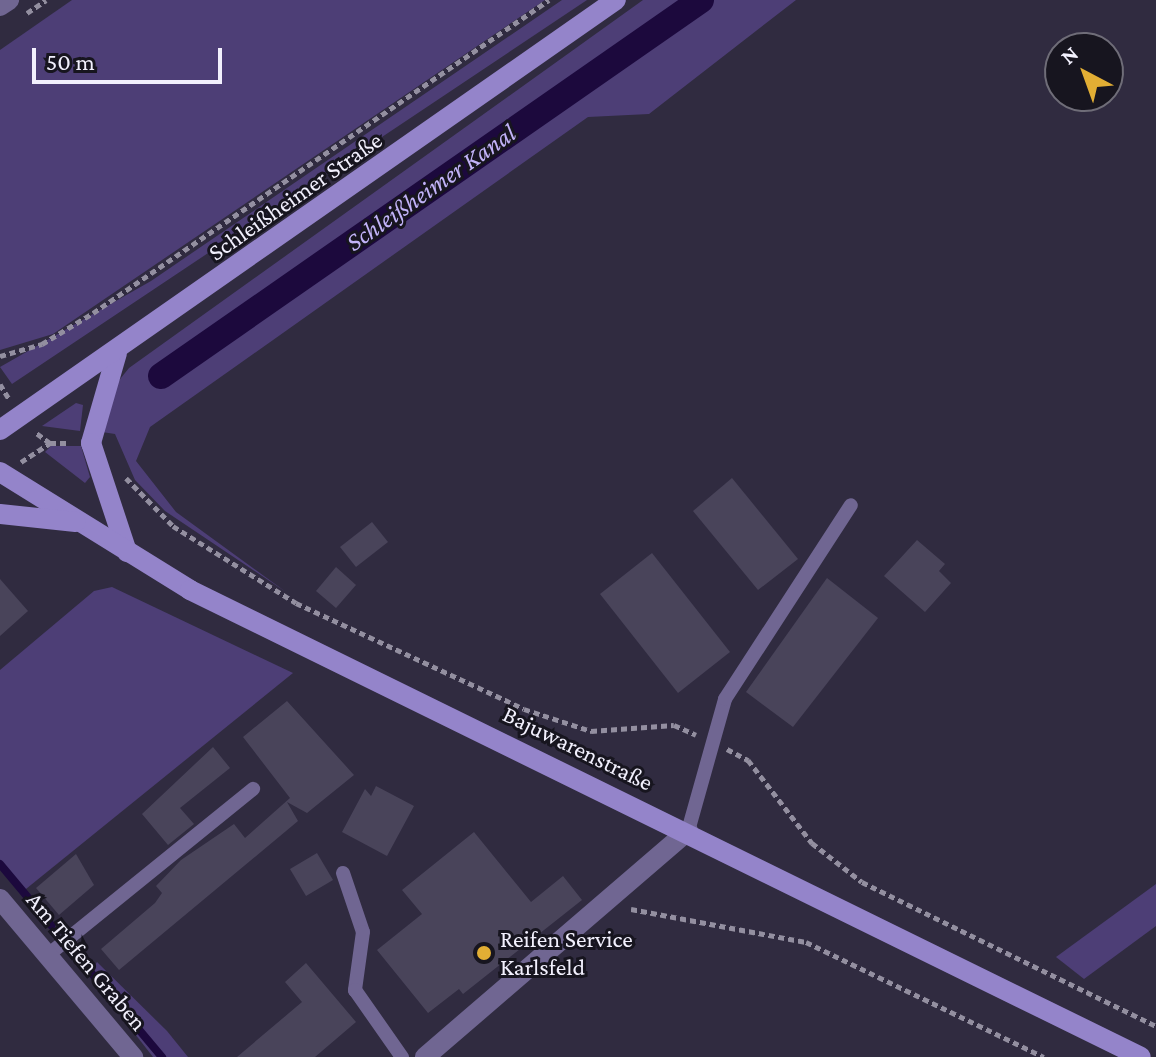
<!DOCTYPE html>
<html>
<head>
<meta charset="utf-8">
<style>
  body { margin:0 }
  #map { position:relative; width:1156px; height:1057px; overflow:hidden; background:#302b40; font-family:"Crimson Pro",serif }
  div>[style] { position:absolute }
  .green>* { inset:0; background:#4d3e76 }
  .stream>* { height:8px; margin:-4px; padding:0 4px; transform-origin:4px; border-radius:4px; background:#1c093d }
  .canal>* { height:26px; margin:-13px; padding:0 13px; transform-origin:13px; border-radius:13px; background:#1c093d }
  .building>* { inset:0; background:#49445a }
  .path>* { height:5px; margin-top:-2.5px; transform-origin:0; background:repeating-linear-gradient(90deg,#938fa0 0 6px,transparent 0 10px) }
  .lane>* { height:14px; margin:-7px; padding:0 7px; transform-origin:7px; border-radius:7px; background:#706692 }
  .street>* { height:20px; margin:-10px; padding:0 10px; transform-origin:10px; border-radius:10px; background:#706692 }
  .secondary>* { height:20px; margin:-10px; padding:0 10px; transform-origin:10px; border-radius:10px; background:#9484ca }
  .dots>* { width:22px; height:22px; translate:-50% -50%; box-sizing:border-box; border:4px solid #17151f; border-radius:50% }
  span { translate:-50% -50%; white-space:nowrap; text-align:center; line-height:1.15; -webkit-text-stroke:6px #17151f; paint-order:stroke }
  .street-label { font-size:24px; color:#f2f0fd }
  .poi-label { font-size:24px; color:#f2f0fd }
  .left { translate:0 -50%; text-align:left }
  .water-label { font-size:26px; color:#c2b3f8; font-style:italic }
  .north { position:absolute; left:1044px; top:32px; width:80px; height:80px; box-sizing:border-box; background:#17151f; border:2px solid #6f6d78; border-radius:50%; rotate:319deg; font-size:22px; font-weight:700; line-height:32px; text-align:center; color:#f2f0fd }
  .north::after { content:''; display:block; margin:auto; width:28px; height:36px; background:#e2ae34; clip-path:polygon(50% 0,100% 100%,50% 72%,0 100%) }
  .scale { position:absolute; left:32px; top:48px; width:190px; height:36px; box-sizing:border-box; border:4px solid #f2f0fd; border-top:0; padding-left:10px; font-size:24px; line-height:28px; white-space:nowrap; color:#f2f0fd; -webkit-text-stroke:6px #17151f; paint-order:stroke }
</style>
</head>
<body>
<div id="map">
  <div class="green">
    <div style="clip-path:polygon(72px 0,545px 0,53px 334px,0 350px,0 50px)"></div>
    <div style="clip-path:polygon(562px 0,587px 0,12px 384px,0 367px,151px 281px)"></div>
    <div style="clip-path:polygon(643px 0,796px 0,649px 114px,588px 117px,150px 427px,136px 461px,176px 512px,286px 592px,165px 511px,135px 480px,115px 434px,102px 432px,112px 389px,129px 368px)"></div>
    <div style="clip-path:polygon(76px 403px,83px 405px,80px 431px,42px 426px)"></div>
    <div style="clip-path:polygon(51px 446px,81px 446px,90px 477px,85px 483px,45px 452px)"></div>
    <div style="clip-path:polygon(112px 587px,293px 673px,21px 893px,0 869px,0 670px,94px 591px)"></div>
    <div style="clip-path:polygon(1156px 884px,1156px 926px,1084px 979px,1056px 957px)"></div>
    <div style="clip-path:polygon(97px 962px,167px 1031px,188px 1057px,153px 1057px,89px 975px)"></div>
  </div>
  <div class="stream">
    <div style="left:0;top:864px;width:80px;rotate:50.1deg"></div>
    <div style="left:78px;top:957px;width:131px;rotate:50deg"></div>
  </div>
  <div class="canal">
    <div style="left:161px;top:376px;width:658px;rotate:-34.85deg"></div>
  </div>
  <div class="building">
    <div style="clip-path:polygon(732px 478px,798px 559px,758px 590px,693px 511px)"></div>
    <div style="clip-path:polygon(372px 522px,388px 542px,356px 567px,340px 547px)"></div>
    <div style="clip-path:polygon(917px 540px,945px 564px,939px 571px,951px 583px,925px 612px,884px 576px)"></div>
    <div style="clip-path:polygon(652px 553px,730px 652px,678px 693px,600px 594px)"></div>
    <div style="clip-path:polygon(336px 567px,356px 585px,336px 608px,316px 591px)"></div>
    <div style="clip-path:polygon(827px 578px,878px 618px,793px 727px,746px 692px)"></div>
    <div style="clip-path:polygon(0 579px,28px 611px,0 636px)"></div>
    <div style="clip-path:polygon(287px 701px,354px 775px,307px 813px,287px 802px,298px 821px,119px 970px,101px 949px,155px 903px,162px 893px,156px 886px,181px 860px,234px 824px,245px 838px,290px 798px,243px 737px)"></div>
    <div style="clip-path:polygon(213px 747px,230px 768px,180px 808px,194px 824px,168px 845px,142px 814px)"></div>
    <div style="clip-path:polygon(376px 786px,414px 806px,387px 856px,342px 832px,365px 789px,371px 796px)"></div>
    <div style="clip-path:polygon(474px 832px,531px 902px,563px 876px,582px 900px,463px 994px,459px 989px,428px 1013px,377px 950px,422px 914px,402px 890px)"></div>
    <div style="clip-path:polygon(317px 853px,333px 880px,306px 896px,290px 869px)"></div>
    <div style="clip-path:polygon(76px 854px,94px 885px,59px 915px,36px 888px)"></div>
    <div style="clip-path:polygon(306px 963px,356px 1022px,315px 1057px,237px 1057px,302px 1002px,285px 982px)"></div>
  </div>
  <div class="path">
    <div style="left:27px;top:13px;width:23px;rotate:-34deg"></div>
    <div style="left:0;top:356px;width:44px;rotate:-15.9deg"></div>
    <div style="left:42px;top:344px;width:60px;rotate:-31.3deg"></div>
    <div style="left:93px;top:313px;width:553px;rotate:-34.47deg"></div>
    <div style="left:0;top:384px;width:17px;rotate:59deg"></div>
    <div style="left:50px;top:443px;width:20px"></div>
    <div style="left:21px;top:462px;width:35px;rotate:-33deg"></div>
    <div style="left:50px;top:443px;width:19px;rotate:-144deg"></div>
    <div style="left:126px;top:478px;width:67px;rotate:45.6deg"></div>
    <div style="left:173px;top:526px;width:145px;rotate:32deg"></div>
    <div style="left:296px;top:603px;width:251px;rotate:24.9deg"></div>
    <div style="left:524px;top:709px;width:71px;rotate:18.2deg"></div>
    <div style="left:591px;top:731px;width:83px;rotate:-4.1deg"></div>
    <div style="left:674px;top:725px;width:24px;rotate:24deg"></div>
    <div style="left:727px;top:749px;width:24px;rotate:28deg"></div>
    <div style="left:748px;top:760px;width:105px;rotate:52.4deg"></div>
    <div style="left:812px;top:843px;width:63px;rotate:38deg"></div>
    <div style="left:862px;top:882px;width:327px;rotate:26.1deg"></div>
    <div style="left:631px;top:909px;width:178px;rotate:10.7deg"></div>
    <div style="left:806px;top:942px;width:264px;rotate:25.8deg"></div>
  </div>
  <div class="lane">
    <div style="left:688px;top:831px;width:137px;rotate:-74.3deg"></div>
    <div style="left:725px;top:699px;width:231px;rotate:-57deg"></div>
    <div style="left:343px;top:873px;width:62px;rotate:71.3deg"></div>
    <div style="left:363px;top:932px;width:59px;rotate:97.9deg"></div>
    <div style="left:355px;top:990px;width:82px;rotate:55deg"></div>
    <div style="left:48px;top:955px;width:264px;rotate:-39deg"></div>
  </div>
  <div class="street">
    <div style="left:0;top:6px;width:11px;rotate:-34deg"></div>
    <div style="left:0;top:899px;width:207px;rotate:49.9deg"></div>
    <div style="left:425px;top:1057px;width:347px;rotate:-40.7deg"></div>
  </div>
  <div class="secondary">
    <div style="left:117px;top:353px;width:94px;rotate:106.1deg"></div>
    <div style="left:91px;top:443px;width:115px;rotate:71.7deg"></div>
    <div style="left:0;top:430px;width:751px;rotate:-34.92deg"></div>
    <div style="left:0;top:472px;width:224px;rotate:31.8deg"></div>
    <div style="left:190px;top:590px;width:1059px;rotate:26.15deg"></div>
    <div style="left:0;top:514px;width:76px;rotate:6deg"></div>
  </div>
  <div class="dots">
    <div style="left:484px;top:953px;background:#e2ae34"></div>
  </div>
  <div class="street-label">
    <span style="left:295px;top:196px;rotate:-35deg">Schleißheimer Straße</span>
    <span style="left:578px;top:748px;rotate:26deg">Bajuwarenstraße</span>
    <span style="left:87px;top:961px;rotate:50deg">Am Tiefen Graben</span>
  </div>
  <div class="poi-label">
    <span class="left" style="left:500px;top:953px">Reifen Service<br>Karlsfeld</span>
  </div>
  <div class="water-label">
    <span style="left:431px;top:188px;rotate:-35deg">Schleißheimer Kanal</span>
  </div>
  <div class="north">N</div>
  <div class="scale">50 m</div>
</div>
</body>
</html>
